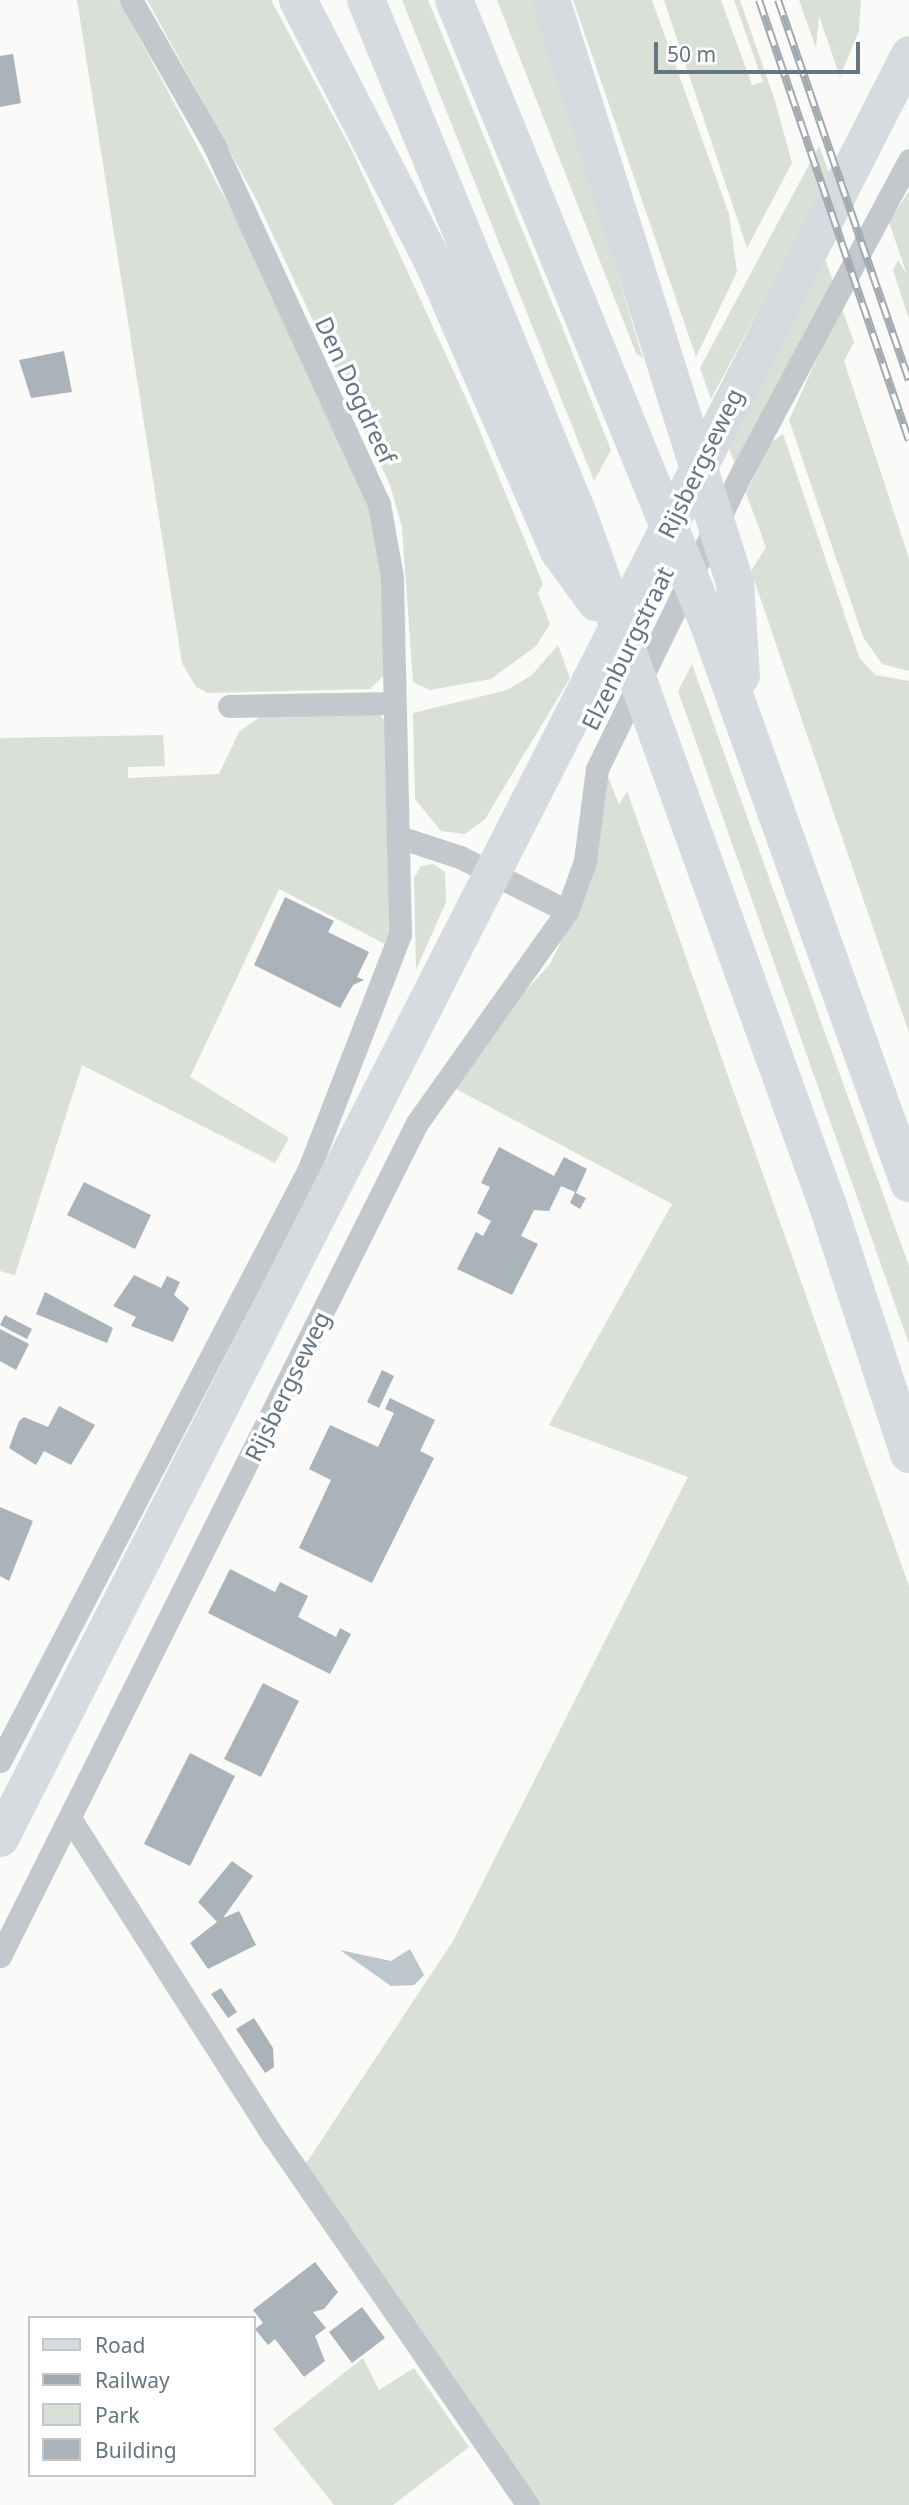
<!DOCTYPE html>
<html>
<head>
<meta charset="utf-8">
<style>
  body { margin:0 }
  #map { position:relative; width:909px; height:2505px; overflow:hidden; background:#fafaf8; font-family:"Noto Sans",sans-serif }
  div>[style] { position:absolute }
  .green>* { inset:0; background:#dadfd7 }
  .water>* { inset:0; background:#bbc7cb }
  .building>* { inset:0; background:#aab3b9 }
  .minor>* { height:23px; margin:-11.5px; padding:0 11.5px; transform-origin:11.5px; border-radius:11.5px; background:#c3c8cc }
  .primary>* { height:37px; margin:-18.5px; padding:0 18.5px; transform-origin:18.5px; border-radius:18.5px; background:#d6dbdf }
  .motorway>* { height:38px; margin:-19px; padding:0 19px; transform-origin:19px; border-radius:19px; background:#d6dbdf }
  .rail>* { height:8px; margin-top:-4px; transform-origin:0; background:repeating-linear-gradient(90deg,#fff 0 16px,#a2aab0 0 32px); box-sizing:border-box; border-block:2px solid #a2aab0 }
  span { translate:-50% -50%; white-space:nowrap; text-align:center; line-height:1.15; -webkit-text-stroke:7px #fff; paint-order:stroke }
  .street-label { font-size:24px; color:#657683 }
  .legend { position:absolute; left:28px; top:2316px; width:228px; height:161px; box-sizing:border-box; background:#fff; border:2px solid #c1c8cd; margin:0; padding:9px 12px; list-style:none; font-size:21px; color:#657683 }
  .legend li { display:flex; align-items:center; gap:14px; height:35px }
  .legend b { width:35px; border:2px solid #c1c8cd }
  .scale { position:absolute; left:654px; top:42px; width:206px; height:32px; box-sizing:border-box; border:4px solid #657683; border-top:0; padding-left:9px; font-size:21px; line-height:24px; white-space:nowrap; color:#657683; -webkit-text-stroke:5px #fff; paint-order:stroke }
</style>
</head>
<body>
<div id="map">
  <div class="green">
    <div style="clip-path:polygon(77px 0,119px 0,273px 288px,362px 488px,380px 541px,385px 674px,370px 689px,208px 693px,196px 687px,182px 663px)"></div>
    <div style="clip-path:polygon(147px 0,271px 0,351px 149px,469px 405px,543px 584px,538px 593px,550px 624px,536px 646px,491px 679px,430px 690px,413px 682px,402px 527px,390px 485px,256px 199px)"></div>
    <div style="clip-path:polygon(402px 0,428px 0,563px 329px,611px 450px,594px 481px)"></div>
    <div style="clip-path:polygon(497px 0,535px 0,643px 359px,636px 353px)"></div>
    <div style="clip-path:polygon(573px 0,652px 0,729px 214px,737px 272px,696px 357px)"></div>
    <div style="clip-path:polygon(664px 0,721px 0,752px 85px,763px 82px,734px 0,740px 0,775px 101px,792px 163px,747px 248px)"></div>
    <div style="clip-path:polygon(799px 0,861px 0,859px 31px,840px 77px,819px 16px,816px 48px)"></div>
    <div style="clip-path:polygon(819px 146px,830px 175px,711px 399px,700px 368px)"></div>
    <div style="clip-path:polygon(909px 191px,909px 319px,893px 270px,898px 260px,907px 275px,889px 222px)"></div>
    <div style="clip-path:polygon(823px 253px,833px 281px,735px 464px,725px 438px)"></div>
    <div style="clip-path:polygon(841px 306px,854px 342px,844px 361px,909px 558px,909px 671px,882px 664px,863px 637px,789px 420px)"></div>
    <div style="clip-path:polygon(783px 434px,859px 657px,875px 675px,909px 681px,909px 1033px,751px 571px,766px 547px,746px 493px,769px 444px)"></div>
    <div style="clip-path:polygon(558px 645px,570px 678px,485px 819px,465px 834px,441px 831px,415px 799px,413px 713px,507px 690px,532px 675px)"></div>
    <div style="clip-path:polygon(692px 664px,909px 1266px,909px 1344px,678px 691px)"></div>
    <div style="clip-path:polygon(267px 712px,378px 712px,385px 722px,389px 946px,279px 889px,190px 1077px,289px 1138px,275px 1163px,82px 1065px,15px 1275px,0 1271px,0 738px,163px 735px,165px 766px,128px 767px,128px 778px,219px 774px,239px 732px)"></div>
    <div style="clip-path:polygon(608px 776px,619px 805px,627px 791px,909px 1586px,909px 2505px,540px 2505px,305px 2165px,453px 1941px,688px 1477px,549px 1425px,672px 1204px,443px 1082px,550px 964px,578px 906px)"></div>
    <div style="clip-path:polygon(433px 864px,445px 872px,446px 902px,416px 970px,414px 878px,421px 866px)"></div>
    <div style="clip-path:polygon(363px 2358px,379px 2390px,414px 2368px,469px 2447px,393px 2505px,334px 2505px,273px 2429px)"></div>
  </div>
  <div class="water">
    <div style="clip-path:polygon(410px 1949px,424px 1975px,414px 1985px,391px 1986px,340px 1950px,391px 1961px)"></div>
  </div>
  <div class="building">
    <div style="clip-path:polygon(13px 54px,21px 103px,0 107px,0 56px)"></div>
    <div style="clip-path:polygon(64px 351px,72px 392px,31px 398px,19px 360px)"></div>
    <div style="clip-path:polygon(285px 897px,334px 921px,328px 932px,369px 952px,357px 977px,364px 980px,353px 985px,340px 1008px,254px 965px)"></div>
    <div style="clip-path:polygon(499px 1147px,554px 1176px,564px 1157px,587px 1169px,576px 1193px,586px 1198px,580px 1209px,570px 1203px,575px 1192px,561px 1186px,549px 1211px,534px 1210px,521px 1236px,538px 1244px,512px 1295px,457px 1269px,476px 1232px,483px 1236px,491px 1221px,477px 1213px,490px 1187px,481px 1183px)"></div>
    <div style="clip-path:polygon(84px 1182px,151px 1215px,135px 1249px,67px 1215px)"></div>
    <div style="clip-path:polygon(134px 1275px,161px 1288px,167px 1276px,180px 1282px,174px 1295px,189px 1308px,173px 1342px,131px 1326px,136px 1317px,113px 1306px)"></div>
    <div style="clip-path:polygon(45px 1292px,113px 1328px,107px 1343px,36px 1314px)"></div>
    <div style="clip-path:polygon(5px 1315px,32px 1329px,27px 1339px,0 1325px)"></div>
    <div style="clip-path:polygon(0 1329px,29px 1344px,16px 1370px,0 1361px)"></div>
    <div style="clip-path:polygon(382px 1370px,394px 1376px,379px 1408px,367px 1402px)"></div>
    <div style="clip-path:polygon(390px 1398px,435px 1420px,420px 1451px,434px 1458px,372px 1583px,299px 1548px,331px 1480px,309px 1469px,330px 1425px,378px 1447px,394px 1413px,385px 1409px)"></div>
    <div style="clip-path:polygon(59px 1406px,95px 1425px,71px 1465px,44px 1451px,36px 1465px,9px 1448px,19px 1421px,24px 1417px,48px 1427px)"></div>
    <div style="clip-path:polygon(0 1507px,33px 1521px,9px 1581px,0 1576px)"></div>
    <div style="clip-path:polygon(230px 1569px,275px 1592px,280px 1582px,308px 1596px,298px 1617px,336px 1637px,340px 1628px,351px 1634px,330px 1674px,208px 1613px)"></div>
    <div style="clip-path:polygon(263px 1683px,299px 1701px,261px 1777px,224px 1759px)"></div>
    <div style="clip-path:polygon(190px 1753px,235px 1776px,190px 1866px,144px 1844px)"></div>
    <div style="clip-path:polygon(232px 1861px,253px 1876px,223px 1918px,239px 1911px,256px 1945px,208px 1969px,190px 1943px,217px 1922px,198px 1902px)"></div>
    <div style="clip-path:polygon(221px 1988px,237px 2012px,228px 2018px,211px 1994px)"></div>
    <div style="clip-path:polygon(254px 2018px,273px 2048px,274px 2067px,265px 2073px,236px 2029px)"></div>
    <div style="clip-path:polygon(315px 2262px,338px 2292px,324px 2309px,313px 2312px,326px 2328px,315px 2336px,325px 2361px,304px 2377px,275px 2339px,268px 2345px,255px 2329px,263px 2323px,253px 2310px)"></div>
    <div style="clip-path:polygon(362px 2307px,385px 2338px,352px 2363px,329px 2332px)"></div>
  </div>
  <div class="minor">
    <div style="left:229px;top:706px;width:165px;rotate:-1deg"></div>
    <div style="left:402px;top:838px;width:61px;rotate:18.1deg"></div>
    <div style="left:460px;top:857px;width:120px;rotate:26.8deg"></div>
    <div style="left:0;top:1761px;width:668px;rotate:-62.44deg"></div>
    <div style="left:309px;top:1169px;width:252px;rotate:-68.8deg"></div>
    <div style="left:400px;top:934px;width:357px;rotate:-91.3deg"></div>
    <div style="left:392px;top:577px;width:74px;rotate:-100.1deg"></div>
    <div style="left:379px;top:504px;width:395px;rotate:-114.7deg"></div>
    <div style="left:214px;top:145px;width:167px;rotate:-119.8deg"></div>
    <div style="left:71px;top:1820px;width:376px;rotate:57.4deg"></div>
    <div style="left:274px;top:2137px;width:447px;rotate:55.4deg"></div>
    <div style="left:0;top:1956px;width:932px;rotate:-63.41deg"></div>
    <div style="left:417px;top:1123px;width:260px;rotate:-54.7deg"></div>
    <div style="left:567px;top:911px;width:53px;rotate:-70.2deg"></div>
    <div style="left:585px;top:861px;width:93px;rotate:-82.6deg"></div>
    <div style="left:597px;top:769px;width:331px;rotate:-64deg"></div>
    <div style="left:742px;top:472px;width:354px;rotate:-61.8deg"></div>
  </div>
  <div class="primary">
    <div style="left:0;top:1838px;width:2002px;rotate:-63deg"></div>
  </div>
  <div class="motorway">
    <div style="left:298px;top:0;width:299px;rotate:62.7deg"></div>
    <div style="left:435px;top:266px;width:311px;rotate:66.5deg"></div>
    <div style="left:559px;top:551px;width:63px;rotate:54deg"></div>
    <div style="left:366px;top:0;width:556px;rotate:67.59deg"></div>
    <div style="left:578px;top:514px;width:739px;rotate:70.14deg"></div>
    <div style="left:829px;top:1209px;width:258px;rotate:71.9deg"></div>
    <div style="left:454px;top:0;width:677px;rotate:67.79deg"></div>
    <div style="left:710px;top:627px;width:591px;rotate:70.31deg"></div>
    <div style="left:551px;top:0;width:611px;rotate:72.48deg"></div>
    <div style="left:735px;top:583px;width:93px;rotate:86.3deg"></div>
  </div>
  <div class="rail">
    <div style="left:759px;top:0;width:465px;rotate:71.2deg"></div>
    <div style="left:778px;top:0;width:402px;rotate:71deg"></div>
  </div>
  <div class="street-label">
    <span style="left:356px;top:390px;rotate:65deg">Den Dogdreef</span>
    <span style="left:700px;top:463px;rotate:-64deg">Rijsbergseweg</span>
    <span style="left:627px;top:648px;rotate:-64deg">Elzenburgstraat</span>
    <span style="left:287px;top:1386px;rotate:-64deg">Rijsbergseweg</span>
  </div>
  <ul class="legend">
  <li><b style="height:9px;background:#d6dbdf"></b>Road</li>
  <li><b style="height:9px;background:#a2aab0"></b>Railway</li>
  <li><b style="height:19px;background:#dadfd7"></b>Park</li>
  <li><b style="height:19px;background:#aab3b9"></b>Building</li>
  </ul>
  <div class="scale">50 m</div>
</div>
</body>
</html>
